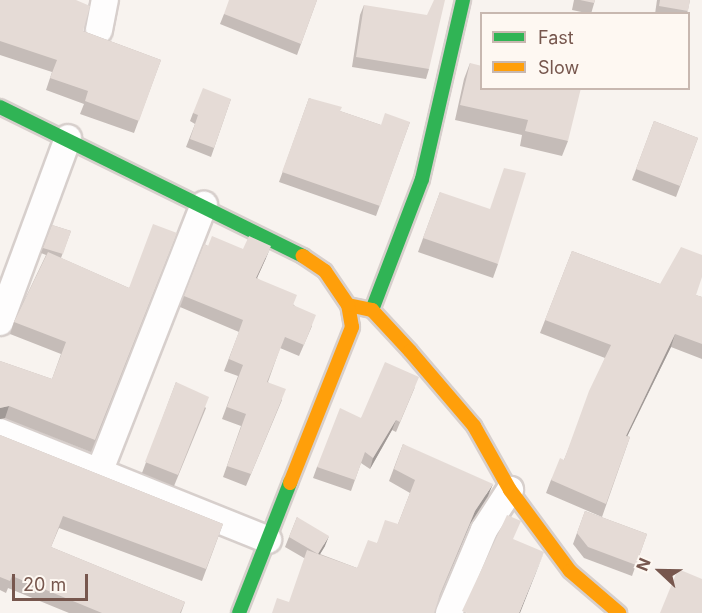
<!DOCTYPE html>
<html>
<head>
<meta charset="utf-8">
<style>
  body { margin:0 }
  #map { position:relative; width:702px; height:613px; overflow:hidden; background:#f8f3ef; font-family:Inter,sans-serif }
  div>[style] { position:absolute }
  .roads { filter:drop-shadow(2px 0 #d7cfcc) drop-shadow(-2px 0 #d7cfcc) drop-shadow(0 2px #d7cfcc) drop-shadow(0 -2px #d7cfcc) }
  .street>* { height:26px; margin:-13px; padding:0 13px; transform-origin:13px; border-radius:13px; background:#fefdfd }
  .fast>* { height:14px; margin:-7px; padding:0 7px; transform-origin:7px; border-radius:7px; background:#30b455 }
  .slow>* { height:14px; margin:-7px; padding:0 7px; transform-origin:7px; border-radius:7px; background:#ff9f0a }
  .wall>* { inset:0; background:#c5bcb8 }
  .shaded-wall>* { inset:0; background:#a09996 }
  .building>* { inset:0; background:#e5dbd6 }
  span { translate:-50% -50%; white-space:nowrap; text-align:center; line-height:1.15; -webkit-text-stroke:4.5px #fef8f2; paint-order:stroke }
  .legend { position:absolute; left:480px; top:12px; width:210px; height:78px; box-sizing:border-box; background:#fef8f2; border:2px solid #c8b8b0; margin:0; padding:8px 10px; list-style:none; font-size:18px; color:#77574e }
  .legend li { display:flex; align-items:center; gap:12px; height:30px }
  .legend b { width:30px; border:2px solid #c8b8b0 }
  .north { position:absolute; left:630px; top:541px; width:60px; height:60px; -webkit-text-stroke:4px #fef8f2; paint-order:stroke; rotate:292deg; font-size:16px; font-weight:700; line-height:24px; text-align:center; color:#77574e }
  .north::after { content:''; display:block; margin:auto; width:21px; height:27px; background:#77574e; clip-path:polygon(50% 0,100% 100%,50% 72%,0 100%) }
  .scale { position:absolute; left:12px; top:574px; width:76px; height:27px; box-sizing:border-box; border:3px solid #77574e; border-top:0; padding-left:8px; font-size:18px; line-height:21px; white-space:nowrap; color:#77574e; -webkit-text-stroke:4px #fef8f2; paint-order:stroke }
</style>
</head>
<body>
<div id="map">
  <div class="roads">
    <div class="street">
      <div style="left:99px;top:30px;width:31px;rotate:-79deg"></div>
      <div style="left:0;top:322px;width:196px;rotate:-69.7deg"></div>
      <div style="left:0;top:432px;width:289px;rotate:21.9deg"></div>
      <div style="left:100px;top:470px;width:285px;rotate:-68.6deg"></div>
      <div style="left:449px;top:613px;width:90px;rotate:-67.1deg"></div>
      <div style="left:484px;top:530px;width:48px;rotate:-57deg"></div>
    </div>
    <div class="fast">
      <div style="left:0;top:107px;width:338px;rotate:26.2deg"></div>
      <div style="left:372px;top:310px;width:140px;rotate:-69.1deg"></div>
      <div style="left:422px;top:179px;width:184px;rotate:-77.1deg"></div>
      <div style="left:239px;top:613px;width:140px;rotate:-68.6deg"></div>
    </div>
    <div class="slow">
      <div style="left:348px;top:305px;width:25px;rotate:12deg"></div>
      <div style="left:372px;top:310px;width:56px;rotate:47.2deg"></div>
      <div style="left:410px;top:351px;width:99px;rotate:49.5deg"></div>
      <div style="left:474px;top:426px;width:73px;rotate:60.6deg"></div>
      <div style="left:510px;top:490px;width:101px;rotate:53.5deg"></div>
      <div style="left:570px;top:571px;width:65px;rotate:40.6deg"></div>
      <div style="left:290px;top:483px;width:168px;rotate:-68.3deg"></div>
      <div style="left:352px;top:327px;width:22px;rotate:-100deg"></div>
      <div style="left:348px;top:305px;width:41px;rotate:-124.1deg"></div>
      <div style="left:325px;top:271px;width:27px;rotate:-146deg"></div>
    </div>
  </div>
  <div class="wall">
    <div style="clip-path:polygon(0 0,161px 60px,134px 133px,80px 114px,84px 104px,46px 90px,52px 72px,0 55px)"></div>
    <div style="clip-path:polygon(317px 0,297px 55px,220px 24px,224px 14px)"></div>
    <div style="clip-path:polygon(574px 0,595px 0,591px 14px,572px 10px)"></div>
    <div style="clip-path:polygon(657px 0,690px 0,687px 14px,655px 14px)"></div>
    <div style="clip-path:polygon(364px 5px,429px 69px,426px 79px,352px 67px,360px 15px)"></div>
    <div style="clip-path:polygon(470px 63px,568px 141px,562px 156px,520px 146px,522px 135px,455px 120px,464px 79px)"></div>
    <div style="clip-path:polygon(309px 98px,340px 111px,381px 125px,410px 122px,376px 216px,279px 182px)"></div>
    <div style="clip-path:polygon(231px 99px,211px 157px,186px 147px,195px 124px,190px 121px,193px 113px)"></div>
    <div style="clip-path:polygon(654px 121px,698px 138px,676px 197px,632px 180px)"></div>
    <div style="clip-path:polygon(440px 192px,498px 264px,493px 278px,418px 252px)"></div>
    <div style="clip-path:polygon(52px 225px,71px 231px,61px 258px,129px 288px,177px 233px,91px 452px,5px 418px,0 419px,0 361px,52px 379px,61px 354px,10px 334px,14px 322px,46px 255px,41px 253px)"></div>
    <div style="clip-path:polygon(204px 244px,208px 246px,243px 249px,266px 258px,257px 278px,294px 305px,312px 326px,299px 356px,280px 348px,268px 382px,282px 400px,246px 486px,223px 477px,241px 426px,222px 419px,238px 376px,224px 371px,239px 332px,180px 307px)"></div>
    <div style="clip-path:polygon(572px 251px,660px 284px,702px 297px,702px 359px,671px 347px,627px 436px,630px 437px,602px 517px,546px 493px,551px 480px,564px 460px,605px 358px,540px 333px)"></div>
    <div style="clip-path:polygon(176px 382px,206px 408px,174px 486px,142px 473px)"></div>
    <div style="clip-path:polygon(415px 387px,396px 432px,392px 430px,370px 469px,361px 463px,351px 491px,313px 478px,317px 467px,361px 418px)"></div>
    <div style="clip-path:polygon(0 435px,223px 524px,202px 581px,59px 528px,51px 547px,185px 602px,181px 613px,69px 613px,8px 588px,6px 593px,0 590px)"></div>
    <div style="clip-path:polygon(403px 444px,488px 496px,470px 524px,437px 602px,304px 558px,285px 547px,297px 517px,325px 546px,320px 554px,357px 568px,377px 543px,398px 524px,410px 493px,389px 481px)"></div>
    <div style="clip-path:polygon(585px 511px,647px 534px,632px 576px,584px 558px,573px 544px)"></div>
  </div>
  <div class="shaded-wall">
    <div style="clip-path:polygon(271px 246px,266px 258px,252px 289px,256px 278px)"></div>
    <div style="clip-path:polygon(675px 334px,671px 347px,621px 449px,626px 436px)"></div>
    <div style="clip-path:polygon(9px 406px,5px 418px,0 419px,0 408px)"></div>
    <div style="clip-path:polygon(396px 420px,392px 430px,370px 469px,373px 458px)"></div>
    <div style="clip-path:polygon(493px 484px,488px 496px,470px 524px,435px 607px,475px 511px)"></div>
    <div style="clip-path:polygon(329px 536px,325px 546px,314px 564px,318px 554px)"></div>
    <div style="clip-path:polygon(544px 552px,520px 613px,519px 613px)"></div>
  </div>
  <div class="building">
    <div style="clip-path:polygon(0 0,76px 0,90px 6px,83px 31px,161px 60px,139px 121px,85px 101px,88px 91px,50px 78px,57px 60px,0 41px)"></div>
    <div style="clip-path:polygon(229px 0,317px 0,301px 44px,224px 14px)"></div>
    <div style="clip-path:polygon(434px 0,445px 0,429px 69px,356px 57px,364px 5px,427px 15px)"></div>
    <div style="clip-path:polygon(580px 0,595px 0,594px 3px)"></div>
    <div style="clip-path:polygon(660px 0,690px 0,688px 11px,659px 6px)"></div>
    <div style="clip-path:polygon(470px 63px,482px 66px,482px 88px,581px 88px,568px 141px,525px 131px,528px 120px,460px 105px)"></div>
    <div style="clip-path:polygon(203px 88px,231px 99px,214px 148px,190px 139px,198px 115px,193px 113px)"></div>
    <div style="clip-path:polygon(309px 98px,342px 107px,340px 111px,381px 125px,385px 113px,410px 122px,380px 206px,282px 172px)"></div>
    <div style="clip-path:polygon(654px 121px,698px 138px,680px 186px,636px 169px)"></div>
    <div style="clip-path:polygon(504px 168px,526px 173px,498px 264px,423px 238px,440px 192px,490px 209px)"></div>
    <div style="clip-path:polygon(153px 224px,177px 233px,95px 440px,9px 406px,0 408px,0 361px,52px 379px,66px 342px,14px 322px,48px 252px,129px 288px)"></div>
    <div style="clip-path:polygon(52px 225px,71px 231px,63px 254px,43px 248px)"></div>
    <div style="clip-path:polygon(212px 236px,243px 249px,249px 236px,271px 246px,256px 278px,297px 295px,293px 305px,316px 315px,304px 345px,285px 337px,267px 382px,286px 389px,251px 474px,227px 466px,246px 414px,227px 407px,243px 365px,229px 359px,243px 320px,184px 296px,204px 244px,208px 246px)"></div>
    <div style="clip-path:polygon(681px 247px,702px 255px,702px 277px,696px 295px,702px 297px,702px 344px,675px 334px,626px 436px,630px 437px,606px 504px,551px 480px,560px 458px,564px 460px,589px 391px,611px 345px,545px 320px,572px 251px,660px 284px)"></div>
    <div style="clip-path:polygon(385px 362px,419px 377px,400px 422px,396px 420px,373px 458px,365px 452px,355px 480px,317px 467px,340px 408px,361px 418px)"></div>
    <div style="clip-path:polygon(176px 382px,209px 397px,178px 475px,145px 462px)"></div>
    <div style="clip-path:polygon(0 435px,223px 524px,206px 569px,63px 516px,51px 547px,185px 602px,180px 613px,102px 613px,12px 576px,10px 581px,0 577px)"></div>
    <div style="clip-path:polygon(403px 444px,493px 484px,475px 511px,440px 594px,434px 613px,272px 613px,277px 598px,289px 602px,307px 550px,357px 568px,368px 540px,377px 543px,385px 520px,398px 524px,415px 480px,394px 469px)"></div>
    <div style="clip-path:polygon(585px 511px,647px 534px,636px 565px,588px 547px,577px 533px)"></div>
    <div style="clip-path:polygon(507px 515px,521px 521px,513px 539px,544px 552px,519px 613px,467px 613px,462px 611px)"></div>
    <div style="clip-path:polygon(297px 517px,329px 536px,318px 554px,289px 537px)"></div>
    <div style="clip-path:polygon(678px 569px,702px 579px,702px 613px,660px 613px)"></div>
  </div>
  <ul class="legend">
  <li><b style="height:8px;background:#30b455"></b>Fast</li>
  <li><b style="height:8px;background:#ff9f0a"></b>Slow</li>
  </ul>
  <div class="north">N</div>
  <div class="scale">20 m</div>
</div>
</body>
</html>
